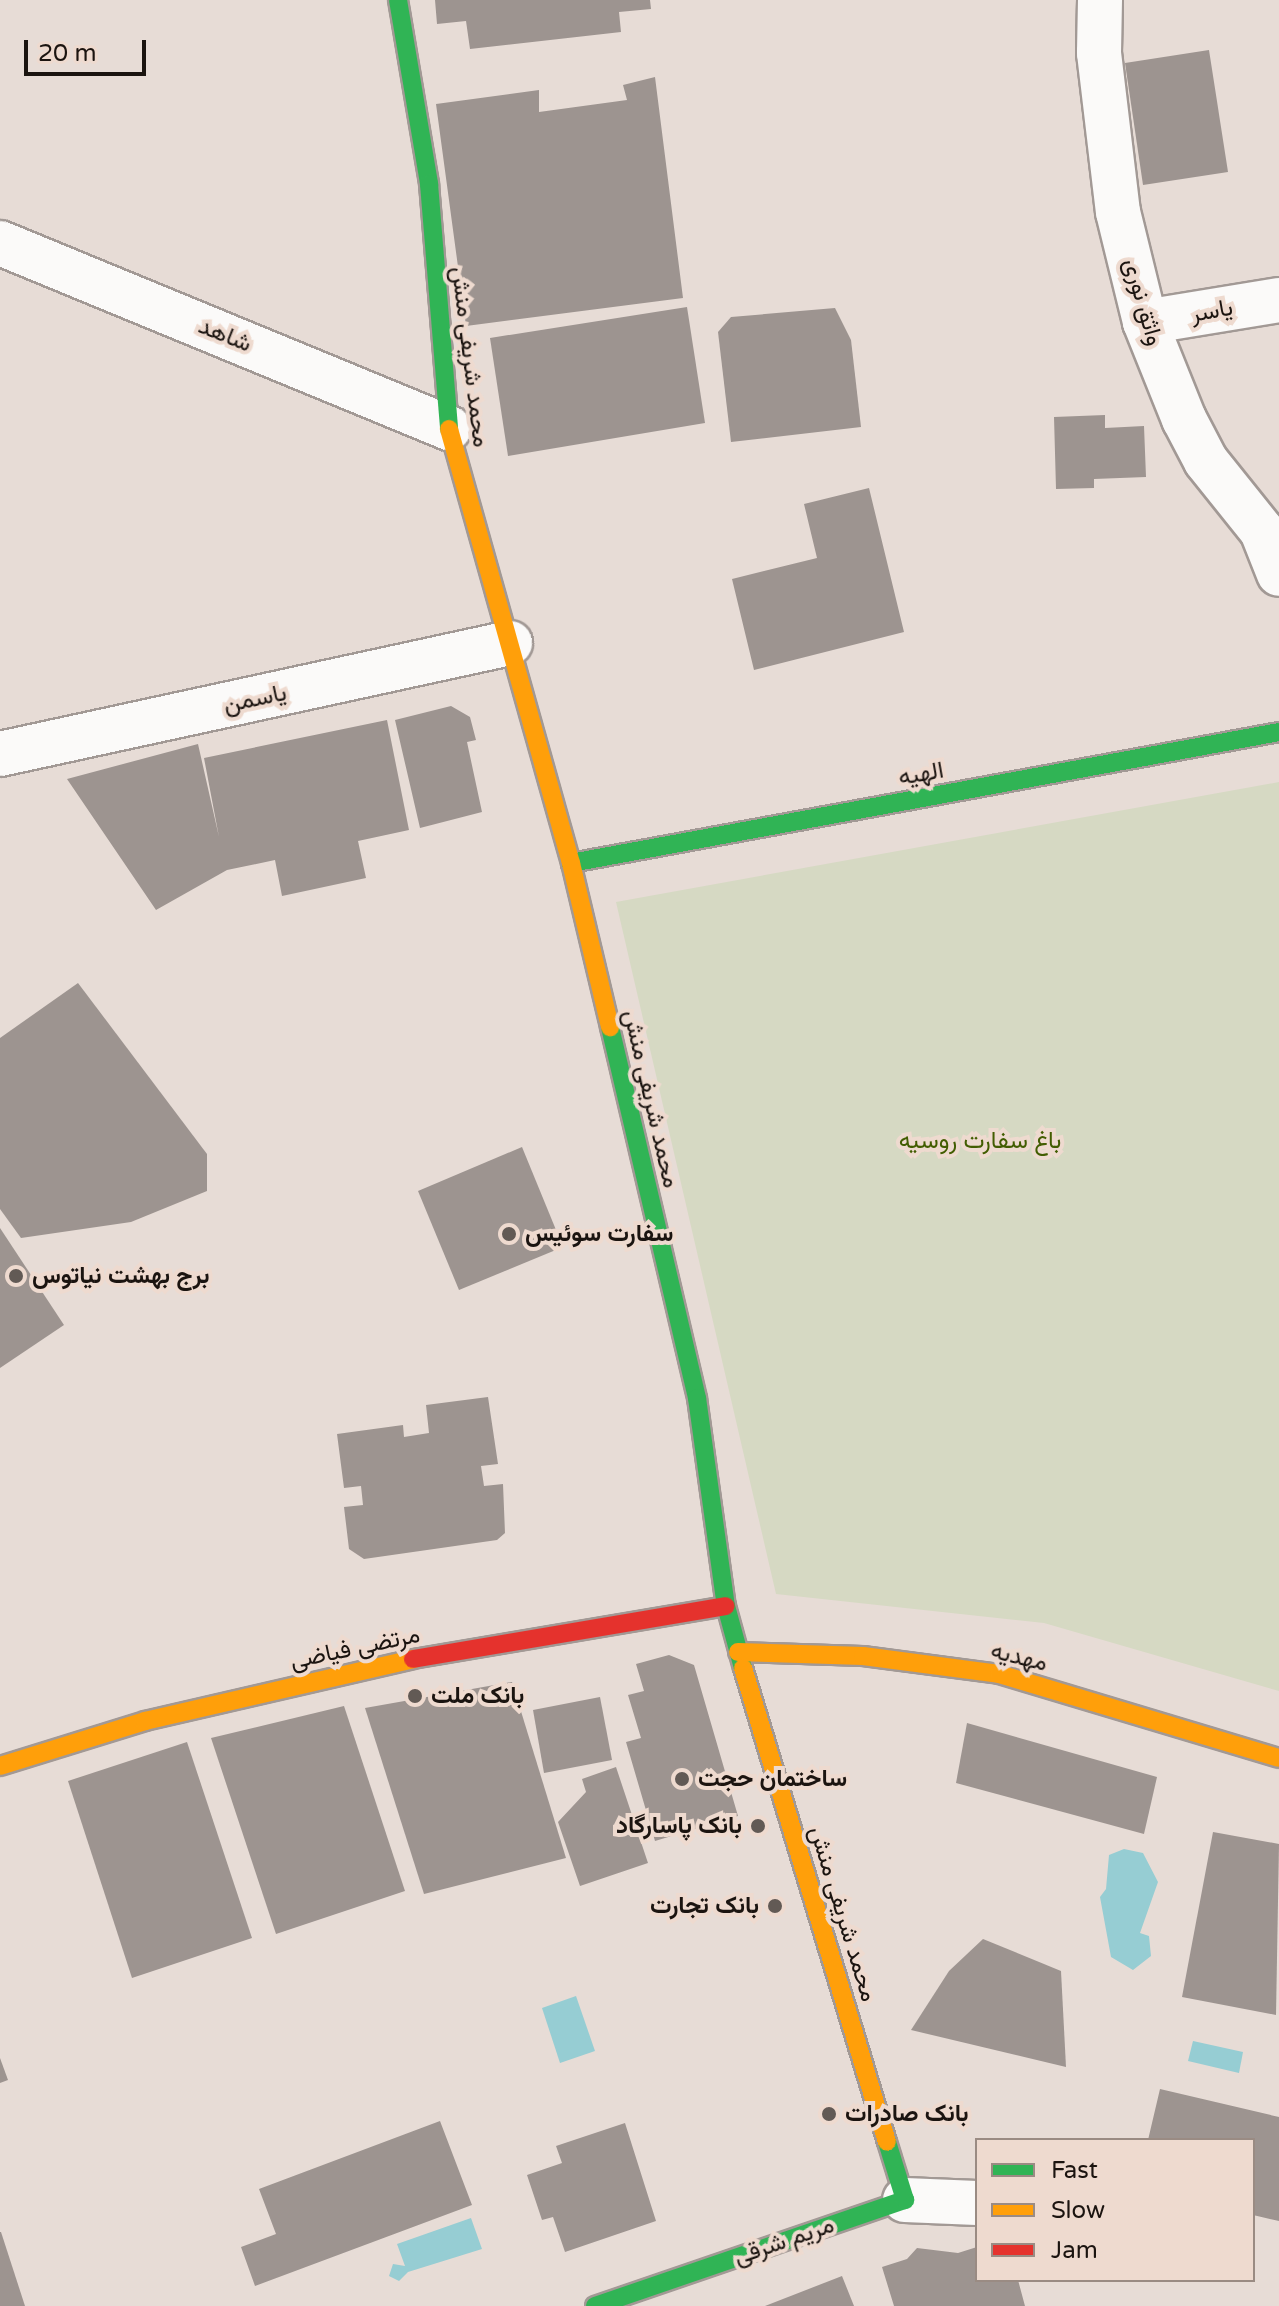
<!DOCTYPE html>
<html>
<head>
<meta charset="utf-8">
<style>
  body { margin:0 }
  #map { position:relative; width:1279px; height:2306px; overflow:hidden; background:#e7dcd6; font-family:"Varela Round",Vazirmatn,sans-serif }
  div>[style] { position:absolute }
  .green>* { inset:0; background:#d6d9c3 }
  .water>* { inset:0; background:#96cdd3 }
  .building>* { inset:0; background:#9d9490 }
  .roads { filter:drop-shadow(2px 0 #a29995) drop-shadow(-2px 0 #a29995) drop-shadow(0 2px #a29995) drop-shadow(0 -2px #a29995) }
  .street>* { height:44px; margin:-22px; padding:0 22px; transform-origin:22px; border-radius:22px; background:#fbfaf9 }
  .fast>* { height:18px; margin:-9px; padding:0 9px; transform-origin:9px; border-radius:9px; background:#30b455 }
  .slow>* { height:18px; margin:-9px; padding:0 9px; transform-origin:9px; border-radius:9px; background:#ff9f0a }
  .jam>* { height:18px; margin:-9px; padding:0 9px; transform-origin:9px; border-radius:9px; background:#e5322d }
  .dots>* { width:22px; height:22px; translate:-50% -50%; box-sizing:border-box; border:4px solid #eedacf; border-radius:50% }
  span { translate:-50% -50%; white-space:nowrap; text-align:center; line-height:1.15; -webkit-text-stroke:8px #eedacf; paint-order:stroke }
  .street-label { font-size:24px; color:#1b1410 }
  .park-label { font-size:24px; color:#425d01 }
  .poi-label { font-size:24px; color:#1b1410; font-weight:700 }
  .left { translate:0 -50%; text-align:left }
  .right { translate:-100% -50%; text-align:right }
  .legend { position:absolute; left:975px; top:2138px; width:280px; height:144px; box-sizing:border-box; background:#eedacf; border:2px solid #9a8b83; margin:0; padding:10px 14px; list-style:none; font-size:24px; color:#1b1410 }
  .legend li { display:flex; align-items:center; gap:16px; height:40px }
  .legend b { width:40px; border:2px solid #9a8b83 }
  .scale { position:absolute; left:24px; top:40px; width:122px; height:36px; box-sizing:border-box; border:4px solid #1b1410; border-top:0; padding-left:10px; font-size:24px; line-height:28px; white-space:nowrap; color:#1b1410; -webkit-text-stroke:6px #eedacf; paint-order:stroke }
</style>
</head>
<body>
<div id="map">
  <div class="green">
    <div style="clip-path:polygon(1279px 782px,1279px 1691px,1044px 1623px,776px 1594px,616px 902px)"></div>
  </div>
  <div class="water">
    <div style="clip-path:polygon(1124px 1849px,1143px 1853px,1158px 1882px,1140px 1933px,1149px 1936px,1151px 1956px,1133px 1970px,1111px 1957px,1100px 1897px,1106px 1889px,1109px 1855px)"></div>
    <div style="clip-path:polygon(576px 1996px,595px 2051px,560px 2063px,542px 2008px)"></div>
    <div style="clip-path:polygon(1193px 2041px,1243px 2052px,1239px 2073px,1188px 2061px)"></div>
    <div style="clip-path:polygon(471px 2218px,482px 2249px,408px 2272px,399px 2281px,389px 2276px,393px 2264px,405px 2266px,397px 2244px)"></div>
  </div>
  <div class="building">
    <div style="clip-path:polygon(435px 0,650px 0,651px 9px,619px 12px,621px 32px,470px 49px,466px 21px,437px 24px)"></div>
    <div style="clip-path:polygon(1209px 50px,1228px 172px,1143px 185px,1125px 63px)"></div>
    <div style="clip-path:polygon(655px 77px,683px 298px,466px 326px,436px 104px,539px 90px,539px 112px,627px 100px,623px 85px)"></div>
    <div style="clip-path:polygon(687px 307px,705px 423px,508px 456px,490px 338px)"></div>
    <div style="clip-path:polygon(835px 308px,851px 340px,861px 427px,731px 442px,718px 332px,731px 317px)"></div>
    <div style="clip-path:polygon(1105px 415px,1105px 428px,1144px 426px,1146px 477px,1094px 479px,1094px 488px,1056px 489px,1054px 417px)"></div>
    <div style="clip-path:polygon(869px 488px,904px 632px,754px 670px,732px 579px,817px 558px,804px 504px)"></div>
    <div style="clip-path:polygon(451px 706px,470px 717px,476px 740px,467px 742px,482px 812px,420px 828px,395px 720px)"></div>
    <div style="clip-path:polygon(387px 720px,409px 830px,358px 841px,366px 878px,282px 896px,275px 860px,227px 870px,156px 910px,67px 779px,198px 744px,219px 837px,204px 758px)"></div>
    <div style="clip-path:polygon(78px 983px,207px 1154px,207px 1191px,131px 1222px,21px 1238px,0 1209px,0 1038px)"></div>
    <div style="clip-path:polygon(522px 1147px,563px 1247px,459px 1290px,418px 1191px)"></div>
    <div style="clip-path:polygon(0 1228px,64px 1325px,0 1368px)"></div>
    <div style="clip-path:polygon(488px 1397px,498px 1464px,481px 1466px,484px 1486px,503px 1484px,505px 1533px,497px 1540px,364px 1559px,349px 1549px,344px 1507px,363px 1505px,361px 1486px,344px 1488px,337px 1434px,403px 1425px,404px 1437px,429px 1433px,426px 1405px)"></div>
    <div style="clip-path:polygon(669px 1655px,694px 1665px,738px 1816px,655px 1841px,626px 1742px,641px 1738px,628px 1695px,644px 1691px,636px 1664px)"></div>
    <div style="clip-path:polygon(512px 1682px,566px 1858px,424px 1894px,365px 1708px)"></div>
    <div style="clip-path:polygon(600px 1697px,612px 1760px,544px 1773px,533px 1710px)"></div>
    <div style="clip-path:polygon(344px 1706px,405px 1891px,276px 1934px,211px 1738px)"></div>
    <div style="clip-path:polygon(967px 1723px,1157px 1777px,1144px 1834px,956px 1783px)"></div>
    <div style="clip-path:polygon(187px 1742px,252px 1938px,132px 1978px,68px 1781px)"></div>
    <div style="clip-path:polygon(616px 1767px,648px 1863px,580px 1886px,558px 1822px,586px 1792px,582px 1779px)"></div>
    <div style="clip-path:polygon(1213px 1832px,1279px 1844px,1276px 2015px,1182px 1997px)"></div>
    <div style="clip-path:polygon(983px 1939px,1061px 1971px,1066px 2067px,911px 2030px,949px 1971px)"></div>
    <div style="clip-path:polygon(0 2058px,8px 2080px,0 2083px)"></div>
    <div style="clip-path:polygon(1160px 2089px,1279px 2117px,1279px 2221px,1253px 2215px,1253px 2140px,1148px 2140px)"></div>
    <div style="clip-path:polygon(440px 2121px,472px 2205px,255px 2286px,241px 2247px,276px 2234px,259px 2189px)"></div>
    <div style="clip-path:polygon(625px 2123px,656px 2221px,565px 2252px,553px 2217px,542px 2220px,527px 2175px,562px 2163px,556px 2146px)"></div>
    <div style="clip-path:polygon(0 2232px,1px 2232px,25px 2306px,0 2306px)"></div>
    <div style="clip-path:polygon(977px 2247px,977px 2280px,1018px 2280px,1025px 2306px,894px 2306px,882px 2267px,907px 2259px,917px 2248px,958px 2253px)"></div>
    <div style="clip-path:polygon(842px 2276px,854px 2306px,765px 2306px)"></div>
  </div>
  <div class="roads">
    <div class="street">
      <div style="left:1100px;top:0;width:53px;rotate:91.1deg"></div>
      <div style="left:1099px;top:53px;width:160px;rotate:83.2deg"></div>
      <div style="left:1118px;top:212px;width:113px;rotate:76.2deg"></div>
      <div style="left:1145px;top:322px;width:105px;rotate:68.1deg"></div>
      <div style="left:1184px;top:419px;width:47px;rotate:62.4deg"></div>
      <div style="left:1206px;top:461px;width:90px;rotate:51.3deg"></div>
      <div style="left:1262px;top:531px;width:46px;rotate:68.4deg"></div>
      <div style="left:0;top:243px;width:486px;rotate:22.4deg"></div>
      <div style="left:1145px;top:322px;width:136px;rotate:-9.3deg"></div>
      <div style="left:0;top:754px;width:522px;rotate:-12.28deg"></div>
      <div style="left:905px;top:2200px;width:72px;rotate:2.4deg"></div>
    </div>
    <div class="fast">
      <div style="left:398px;top:0;width:187px;rotate:80.4deg"></div>
      <div style="left:429px;top:184px;width:246px;rotate:85.3deg"></div>
      <div style="left:571px;top:863px;width:720px;rotate:-10.48deg"></div>
      <div style="left:610px;top:1027px;width:381px;rotate:76.8deg"></div>
      <div style="left:697px;top:1398px;width:210px;rotate:82.1deg"></div>
      <div style="left:726px;top:1606px;width:64px;rotate:74.7deg"></div>
      <div style="left:595px;top:2306px;width:328px;rotate:-18.9deg"></div>
      <div style="left:905px;top:2200px;width:61px;rotate:-107.2deg"></div>
    </div>
    <div class="slow">
      <div style="left:449px;top:429px;width:451px;rotate:74.3deg"></div>
      <div style="left:571px;top:863px;width:169px;rotate:76.6deg"></div>
      <div style="left:738px;top:1652px;width:125px;rotate:1.8deg"></div>
      <div style="left:863px;top:1656px;width:137px;rotate:7.5deg"></div>
      <div style="left:999px;top:1674px;width:292px;rotate:16.7deg"></div>
      <div style="left:743px;top:1668px;width:495px;rotate:73.1deg"></div>
      <div style="left:0;top:1766px;width:152px;rotate:-17.2deg"></div>
      <div style="left:145px;top:1721px;width:275px;rotate:-13deg"></div>
    </div>
    <div class="jam">
      <div style="left:413px;top:1659px;width:317px;rotate:-9.6deg"></div>
    </div>
  </div>
  <div class="dots">
    <div style="left:509px;top:1234px;background:#625a55"></div>
    <div style="left:16px;top:1276px;background:#625a55"></div>
    <div style="left:415px;top:1696px;background:#625a55"></div>
    <div style="left:682px;top:1779px;background:#625a55"></div>
    <div style="left:758px;top:1826px;background:#625a55"></div>
    <div style="left:775px;top:1906px;background:#625a55"></div>
    <div style="left:829px;top:2114px;background:#625a55"></div>
  </div>
  <div class="street-label">
    <span style="left:1143px;top:302px;rotate:74deg">واثق نوری</span>
    <span style="left:1212px;top:311px;rotate:-10deg">یاسر</span>
    <span style="left:225px;top:335px;rotate:22deg">شاهد</span>
    <span style="left:470px;top:357px;rotate:83deg">محمد شریفی منش</span>
    <span style="left:255px;top:699px;rotate:-12deg">یاسمن</span>
    <span style="left:921px;top:774px;rotate:-10deg">الهیه</span>
    <span style="left:651px;top:1099px;rotate:77deg">محمد شریفی منش</span>
    <span style="left:355px;top:1648px;rotate:-12deg">مرتضی فیاضی</span>
    <span style="left:1019px;top:1657px;rotate:14deg">مهدیه</span>
    <span style="left:843px;top:1914px;rotate:73deg">محمد شریفی منش</span>
    <span style="left:784px;top:2241px;rotate:-19deg">مریم شرقی</span>
  </div>
  <div class="park-label">
    <span style="left:980px;top:1141px">باغ سفارت روسیه</span>
  </div>
  <div class="poi-label">
    <span class="left" style="left:525px;top:1234px">سفارت سوئیس</span>
    <span class="left" style="left:32px;top:1276px">برج بهشت نیاتوس</span>
    <span class="left" style="left:431px;top:1696px">بانک ملت</span>
    <span class="left" style="left:698px;top:1779px">ساختمان حجت</span>
    <span class="right" style="left:742px;top:1826px">بانک پاسارگاد</span>
    <span class="right" style="left:759px;top:1906px">بانک تجارت</span>
    <span class="left" style="left:845px;top:2114px">بانک صادرات</span>
  </div>
  <ul class="legend">
  <li><b style="height:10px;background:#30b455"></b>Fast</li>
  <li><b style="height:10px;background:#ff9f0a"></b>Slow</li>
  <li><b style="height:10px;background:#e5322d"></b>Jam</li>
  </ul>
  <div class="scale">20 m</div>
</div>
</body>
</html>
